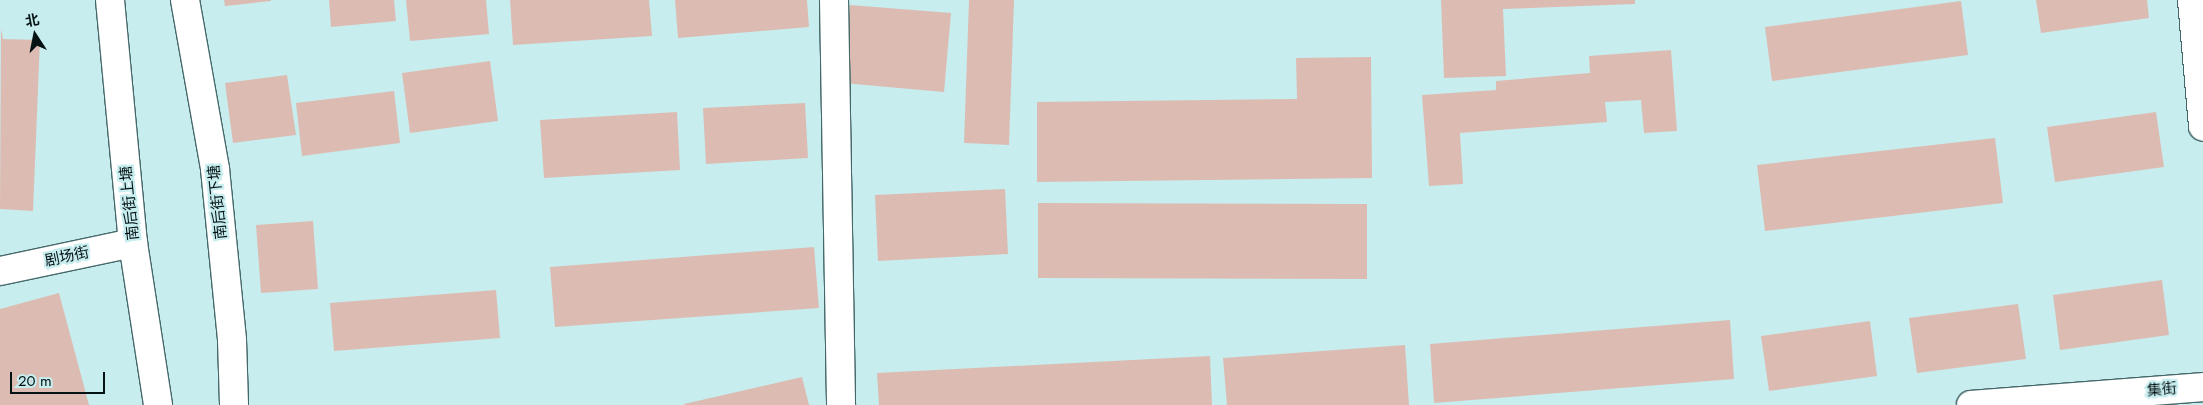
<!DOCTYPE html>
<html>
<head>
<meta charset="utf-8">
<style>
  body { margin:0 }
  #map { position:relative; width:2203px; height:405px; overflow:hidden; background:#c8edef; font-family:Jost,"Noto Sans SC",sans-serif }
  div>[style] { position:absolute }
  .building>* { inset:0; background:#dcbcb2 }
  .roads { filter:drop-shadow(1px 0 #46686a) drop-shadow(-1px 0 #46686a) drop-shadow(0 1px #46686a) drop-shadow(0 -1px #46686a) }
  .minor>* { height:28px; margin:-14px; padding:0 14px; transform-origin:14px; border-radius:14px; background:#fff }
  span { translate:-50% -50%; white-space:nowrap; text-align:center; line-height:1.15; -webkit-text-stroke:4.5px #c8edef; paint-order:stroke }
  .street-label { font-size:15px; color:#051213 }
  .north { position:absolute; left:10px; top:10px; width:50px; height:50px; -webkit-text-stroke:4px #c8edef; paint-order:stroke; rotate:349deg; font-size:14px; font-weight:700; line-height:20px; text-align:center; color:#051213 }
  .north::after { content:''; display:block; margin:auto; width:18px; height:22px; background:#051213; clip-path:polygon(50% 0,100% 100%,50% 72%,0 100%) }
  .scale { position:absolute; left:10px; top:372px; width:95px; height:22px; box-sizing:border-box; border:2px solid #051213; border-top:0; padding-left:6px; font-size:15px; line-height:18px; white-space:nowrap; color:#051213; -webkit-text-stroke:4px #c8edef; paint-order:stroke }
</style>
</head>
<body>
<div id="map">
  <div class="building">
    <div style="clip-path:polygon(224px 0,271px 0,271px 1px,225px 6px)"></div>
    <div style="clip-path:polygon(329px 0,394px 0,396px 21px,331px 27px)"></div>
    <div style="clip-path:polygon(406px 0,486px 0,489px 34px,410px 41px)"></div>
    <div style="clip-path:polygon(510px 0,649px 0,652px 36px,513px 45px)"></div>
    <div style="clip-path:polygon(675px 0,807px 0,809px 27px,678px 38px)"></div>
    <div style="clip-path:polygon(969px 0,1014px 0,1009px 145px,964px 143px)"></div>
    <div style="clip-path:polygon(1441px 0,1635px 0,1635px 4px,1503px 9px,1506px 76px,1444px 78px)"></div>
    <div style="clip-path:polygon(2036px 0,2147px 0,2149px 18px,2041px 33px)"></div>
    <div style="clip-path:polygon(1961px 1px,1968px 55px,1772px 81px,1765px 27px)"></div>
    <div style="clip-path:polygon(850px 5px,951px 13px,944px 92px,843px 83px)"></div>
    <div style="clip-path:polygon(1px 29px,3px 39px,40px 40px,33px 211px,0 209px)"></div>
    <div style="clip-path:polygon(1671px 50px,1677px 131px,1644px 133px,1641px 100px,1605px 102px,1607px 122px,1460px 133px,1463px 184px,1429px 186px,1422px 95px,1496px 90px,1496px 81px,1590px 73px,1589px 56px)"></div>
    <div style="clip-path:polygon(1371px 57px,1372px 178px,1037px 182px,1037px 102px,1297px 99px,1296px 58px)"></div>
    <div style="clip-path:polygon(490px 61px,498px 121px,410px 133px,402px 73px)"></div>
    <div style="clip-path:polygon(287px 75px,296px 135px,233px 143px,225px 83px)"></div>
    <div style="clip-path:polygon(394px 91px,400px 143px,302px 156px,296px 103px)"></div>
    <div style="clip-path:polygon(805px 103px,808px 158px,706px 164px,703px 108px)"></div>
    <div style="clip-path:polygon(677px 112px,680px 170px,544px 178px,540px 120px)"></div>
    <div style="clip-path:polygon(2156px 112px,2164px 167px,2055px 182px,2047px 127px)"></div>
    <div style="clip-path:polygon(1995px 138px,2003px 203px,1765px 231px,1757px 165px)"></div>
    <div style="clip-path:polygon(1005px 189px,1008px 254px,878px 261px,875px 195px)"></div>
    <div style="clip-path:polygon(1038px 203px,1367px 204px,1367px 279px,1038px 278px)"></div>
    <div style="clip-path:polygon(313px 221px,318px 289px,261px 293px,256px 225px)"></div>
    <div style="clip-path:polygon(814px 247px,819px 308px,555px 327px,550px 267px)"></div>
    <div style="clip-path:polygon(2162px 280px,2169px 335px,2060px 350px,2053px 295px)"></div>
    <div style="clip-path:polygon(496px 290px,500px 338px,334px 351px,330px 303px)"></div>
    <div style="clip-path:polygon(59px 293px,89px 405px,0 405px,0 309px)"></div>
    <div style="clip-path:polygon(2018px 304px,2026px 359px,1917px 373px,1909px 318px)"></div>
    <div style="clip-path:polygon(1730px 320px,1734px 379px,1434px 403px,1430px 344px)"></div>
    <div style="clip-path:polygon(1870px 321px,1877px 376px,1769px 391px,1761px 336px)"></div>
    <div style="clip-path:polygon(1405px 345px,1409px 405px,1227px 405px,1223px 358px)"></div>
    <div style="clip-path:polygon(1210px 356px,1212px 405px,879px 405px,877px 373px)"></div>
    <div style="clip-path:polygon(802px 377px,809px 405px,684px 405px,684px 404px)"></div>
  </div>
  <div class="roads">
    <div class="minor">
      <div style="left:110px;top:0;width:244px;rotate:84.6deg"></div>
      <div style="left:133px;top:243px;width:164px;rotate:81.2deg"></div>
      <div style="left:185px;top:0;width:172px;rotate:79.9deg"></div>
      <div style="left:215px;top:169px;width:172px;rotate:84.3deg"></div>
      <div style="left:232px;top:340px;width:65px;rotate:88.2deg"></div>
      <div style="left:834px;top:0;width:405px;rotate:89deg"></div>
      <div style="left:2192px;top:0;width:127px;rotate:85deg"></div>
      <div style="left:0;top:271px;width:136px;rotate:-11.9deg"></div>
      <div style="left:1971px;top:405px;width:233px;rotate:-4.4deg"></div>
    </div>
  </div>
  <div class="street-label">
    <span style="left:218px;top:202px;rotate:-96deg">南后街下塘</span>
    <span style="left:130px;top:203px;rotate:-96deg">南后街上塘</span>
    <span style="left:67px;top:257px;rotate:-12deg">剧场街</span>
    <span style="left:2162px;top:390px;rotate:-5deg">集街</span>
  </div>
  <div class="north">北</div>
  <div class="scale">20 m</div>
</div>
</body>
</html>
